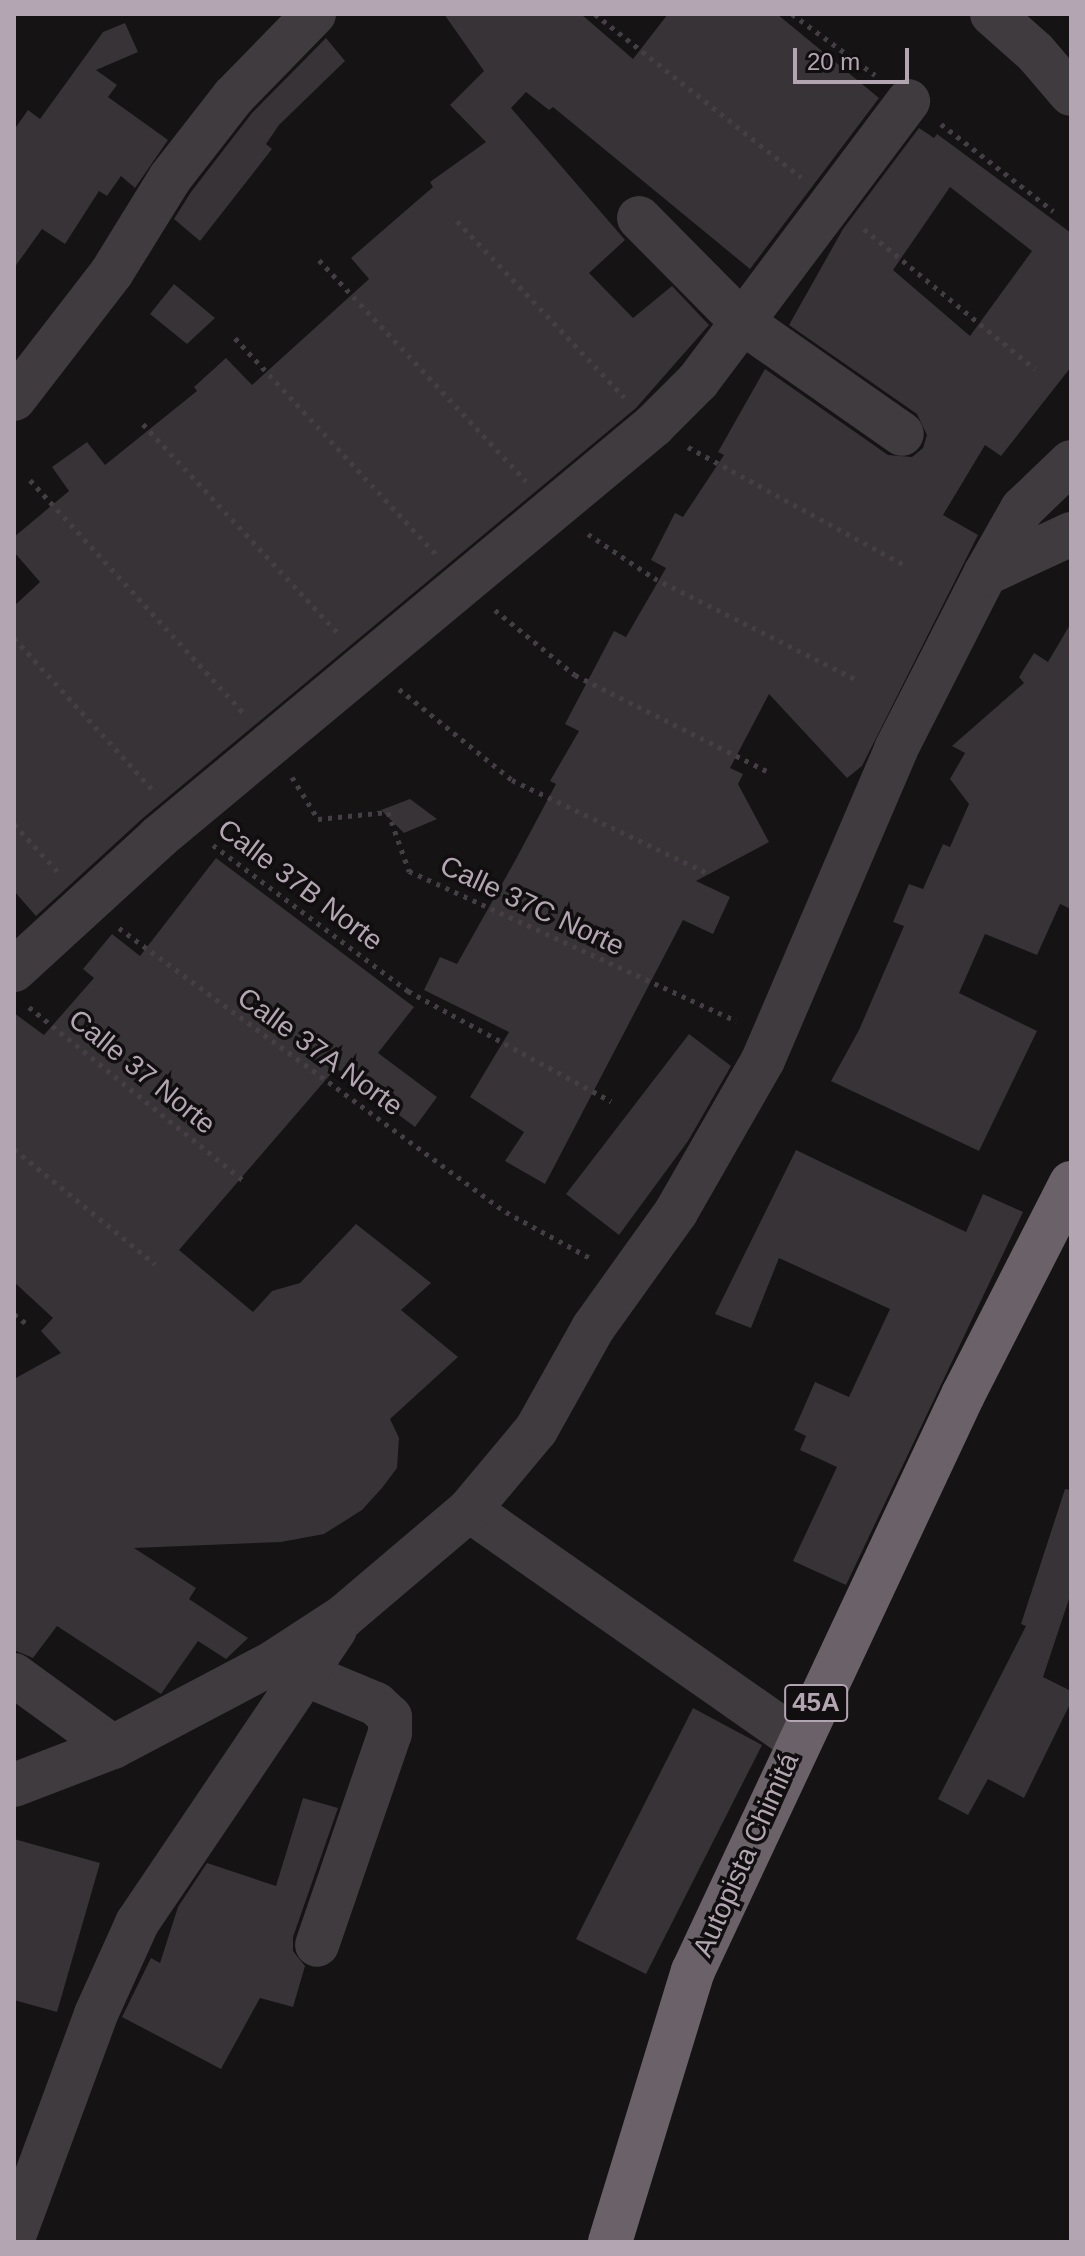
<!DOCTYPE html>
<html>
<head>
<meta charset="utf-8">
<style>
  body { margin:0 }
  #map { position:relative; width:1085px; height:2256px; overflow:hidden; background:#151314; font-family:Helvetica,sans-serif }
  div>[style] { position:absolute }
  .building>* { inset:0; background:#373336 }
  .path>* { height:5px; margin-top:-2.5px; transform-origin:0; background:repeating-linear-gradient(90deg,#453e45 0 4px,transparent 0 10px) }
  .minor>* { height:44px; margin:-22px; padding:0 22px; transform-origin:22px; border-radius:22px; background:#403b3f }
  .highway>* { height:44px; margin:-22px; padding:0 22px; transform-origin:22px; border-radius:22px; background:#6a6169 }
  span { translate:-50% -50%; white-space:nowrap; text-align:center; line-height:1.15; -webkit-text-stroke:7px #100e0f; paint-order:stroke }
  .shield-label span { padding:2px 6px; background:#100e0f; border:2px solid; border-radius:6px; -webkit-text-stroke-width:0 }
  .shield-label { font-size:26px; color:#b4a5b3; font-weight:700 }
  .street-label { font-size:28px; color:#b4a5b3 }
  .frame { position:absolute; inset:0; border:16px solid #b4a5b3; pointer-events:none }
  .scale { position:absolute; left:793px; top:48px; width:116px; height:36px; box-sizing:border-box; border:4px solid #b4a5b3; border-top:0; padding-left:10px; font-size:24px; line-height:28px; white-space:nowrap; color:#b4a5b3; -webkit-text-stroke:6px #100e0f; paint-order:stroke }
</style>
</head>
<body>
<div id="map">
  <div class="building">
    <div style="clip-path:polygon(444px 14px,581px 14px,633px 59px,668px 14px,777px 14px,879px 98px,750px 269px,553px 107px,549px 110px,526px 92px,511px 108px,625px 240px,589px 273px,633px 318px,672px 286px,709px 325px,636px 408px,143px 818px,36px 916px,14px 891px,14px 606px,40px 582px,14px 552px,14px 537px,69px 491px,52px 467px,87px 442px,105px 465px,197px 391px,194px 387px,226px 358px,252px 385px,369px 279px,351px 258px,433px 187px,430px 182px,486px 142px,450px 105px,484px 71px)"></div>
    <div style="clip-path:polygon(125px 23px,138px 52px,96px 70px,117px 85px,108px 97px,168px 140px,135px 188px,121px 176px,107px 196px,99px 191px,65px 244px,42px 229px,14px 268px,14px 130px,28px 110px,40px 119px,103px 32px)"></div>
    <div style="clip-path:polygon(326px 38px,345px 61px,279px 125px,266px 144px,272px 149px,200px 241px,174px 219px,191px 192px,252px 113px)"></div>
    <div style="clip-path:polygon(evenodd,919px 128px,934px 138px,937px 134px,1071px 233px,1071px 367px,1001px 456px,985px 445px,943px 515px,978px 535px,862px 766px,847px 778px,769px 694px,730px 768px,743px 774px,738px 784px,769px 842px,696px 881px,730px 897px,713px 934px,683px 920px,545px 1184px,505px 1161px,524px 1132px,470px 1097px,509px 1032px,424px 990px,440px 957px,457px 964px,516px 859px,556px 784px,550px 781px,579px 731px,565px 724px,614px 631px,626px 637px,666px 568px,651px 560px,675px 513px,683px 517px,724px 455px,718px 452px,765px 369px,888px 455px,912px 457px,923px 448px,927px 435px,917px 414px,789px 325px,843px 229px,919px 128px,950px 187px,1032px 251px,970px 336px,893px 270px,950px 187px)"></div>
    <div style="clip-path:polygon(174px 284px,215px 318px,187px 344px,150px 314px)"></div>
    <div style="clip-path:polygon(1071px 623px,1071px 909px,1060px 904px,1037px 955px,985px 934px,959px 993px,1037px 1031px,979px 1151px,831px 1081px,859px 1030px,904px 926px,893px 922px,909px 884px,923px 889px,943px 844px,950px 847px,969px 804px,950px 779px,965px 753px,952px 746px,1024px 683px,1019px 677px,1034px 653px,1048px 662px)"></div>
    <div style="clip-path:polygon(410px 799px,437px 819px,404px 833px,381px 810px)"></div>
    <div style="clip-path:polygon(216px 858px,414px 1007px,378px 1053px,437px 1097px,415px 1127px,336px 1068px,179px 1250px,253px 1312px,272px 1291px,300px 1283px,356px 1224px,431px 1283px,401px 1310px,458px 1357px,390px 1419px,399px 1438px,397px 1468px,382px 1488px,362px 1510px,324px 1534px,281px 1542px,134px 1548px,196px 1588px,189px 1599px,248px 1638px,226px 1659px,198px 1641px,161px 1694px,57px 1626px,33px 1658px,14px 1650px,14px 1379px,61px 1353px,41px 1331px,53px 1318px,14px 1282px,14px 1013px,44px 1035px,94px 978px,83px 969px,112px 934px,140px 956px)"></div>
    <div style="clip-path:polygon(689px 1034px,731px 1066px,688px 1141px,619px 1235px,566px 1194px)"></div>
    <div style="clip-path:polygon(796px 1150px,966px 1232px,983px 1194px,1023px 1212px,846px 1585px,793px 1561px,837px 1467px,800px 1450px,806px 1436px,794px 1430px,815px 1382px,849px 1397px,890px 1309px,779px 1258px,751px 1328px,715px 1314px)"></div>
    <div style="clip-path:polygon(1065px 1489px,1071px 1490px,1071px 1593px,1043px 1677px,1071px 1691px,1071px 1702px,1024px 1798px,988px 1779px,968px 1815px,938px 1799px,1026px 1626px,1021px 1624px)"></div>
    <div style="clip-path:polygon(693px 1708px,762px 1745px,646px 1974px,576px 1939px)"></div>
    <div style="clip-path:polygon(303px 1798px,338px 1808px,293px 1937px,293px 1951px,305px 1966px,293px 2007px,260px 1998px,221px 2069px,122px 2017px,151px 1958px,160px 1963px,178px 1907px,207px 1863px,276px 1886px)"></div>
    <div style="clip-path:polygon(14px 1839px,100px 1863px,57px 2012px,14px 2000px)"></div>
  </div>
  <div class="path">
    <div style="left:595px;top:14px;width:263px;rotate:38.4deg"></div>
    <div style="left:792px;top:14px;width:103px;rotate:36.3deg"></div>
    <div style="left:941px;top:124px;width:142px;rotate:37.8deg"></div>
    <div style="left:457px;top:221px;width:243px;rotate:46.5deg"></div>
    <div style="left:864px;top:229px;width:221px;rotate:39.3deg"></div>
    <div style="left:319px;top:260px;width:303px;rotate:46.9deg"></div>
    <div style="left:235px;top:338px;width:295px;rotate:47.1deg"></div>
    <div style="left:143px;top:424px;width:287px;rotate:47deg"></div>
    <div style="left:688px;top:447px;width:245px;rotate:28.6deg"></div>
    <div style="left:30px;top:480px;width:319px;rotate:47.5deg"></div>
    <div style="left:588px;top:534px;width:79px;rotate:33.7deg"></div>
    <div style="left:654px;top:578px;width:225px;rotate:26.7deg"></div>
    <div style="left:495px;top:610px;width:103px;rotate:39.1deg"></div>
    <div style="left:575px;top:675px;width:219px;rotate:26.6deg"></div>
    <div style="left:14px;top:638px;width:206px;rotate:47.6deg"></div>
    <div style="left:399px;top:689px;width:145px;rotate:38.8deg"></div>
    <div style="left:512px;top:780px;width:218px;rotate:25.5deg"></div>
    <div style="left:292px;top:777px;width:49px;rotate:58.2deg"></div>
    <div style="left:318px;top:819px;width:70px;rotate:-5.7deg"></div>
    <div style="left:388px;top:812px;width:63px;rotate:70.4deg"></div>
    <div style="left:409px;top:871px;width:360px;rotate:24.6deg"></div>
    <div style="left:14px;top:824px;width:67px;rotate:47.4deg"></div>
    <div style="left:213px;top:845px;width:244px;rotate:36.8deg"></div>
    <div style="left:408px;top:991px;width:231px;rotate:28.5deg"></div>
    <div style="left:119px;top:928px;width:480px;rotate:36.3deg"></div>
    <div style="left:506px;top:1212px;width:98px;rotate:28.7deg"></div>
    <div style="left:29px;top:1007px;width:275px;rotate:39deg"></div>
    <div style="left:14px;top:1149px;width:182px;rotate:39.2deg"></div>
    <div style="left:14px;top:1314px;width:18px;rotate:38deg"></div>
  </div>
  <div class="minor">
    <div style="left:992px;top:14px;width:57px;rotate:41.5deg"></div>
    <div style="left:1035px;top:52px;width:55px;rotate:49.4deg"></div>
    <div style="left:639px;top:218px;width:146px;rotate:45.3deg"></div>
    <div style="left:742px;top:322px;width:195px;rotate:35deg"></div>
    <div style="left:14px;top:399px;width:160px;rotate:-52.3deg"></div>
    <div style="left:112px;top:272px;width:110px;rotate:-58.3deg"></div>
    <div style="left:170px;top:178px;width:103px;rotate:-52.1deg"></div>
    <div style="left:233px;top:97px;width:116px;rotate:-45.7deg"></div>
    <div style="left:985px;top:574px;width:95px;rotate:-24.9deg"></div>
    <div style="left:14px;top:970px;width:197px;rotate:-42.5deg"></div>
    <div style="left:159px;top:837px;width:643px;rotate:-39.76deg"></div>
    <div style="left:653px;top:426px;width:64px;rotate:-45deg"></div>
    <div style="left:698px;top:381px;width:350px;rotate:-53.1deg"></div>
    <div style="left:469px;top:1510px;width:401px;rotate:35deg"></div>
    <div style="left:280px;top:1664px;width:104px;rotate:22.6deg"></div>
    <div style="left:376px;top:1704px;width:19px;rotate:43deg"></div>
    <div style="left:390px;top:1717px;width:16px;rotate:90deg"></div>
    <div style="left:390px;top:1733px;width:224px;rotate:109deg"></div>
    <div style="left:14px;top:1675px;width:122px;rotate:36deg"></div>
    <div style="left:14px;top:1785px;width:106px;rotate:-21deg"></div>
    <div style="left:113px;top:1747px;width:182px;rotate:-27.8deg"></div>
    <div style="left:274px;top:1662px;width:82px;rotate:-33.1deg"></div>
    <div style="left:343px;top:1617px;width:165px;rotate:-40.3deg"></div>
    <div style="left:469px;top:1510px;width:104px;rotate:-50.1deg"></div>
    <div style="left:536px;top:1430px;width:117px;rotate:-60.8deg"></div>
    <div style="left:593px;top:1328px;width:143px;rotate:-54.4deg"></div>
    <div style="left:676px;top:1212px;width:175px;rotate:-60.2deg"></div>
    <div style="left:763px;top:1060px;width:338px;rotate:-66.8deg"></div>
    <div style="left:896px;top:749px;width:196px;rotate:-63deg"></div>
    <div style="left:985px;top:574px;width:75px;rotate:-60.4deg"></div>
    <div style="left:1022px;top:509px;width:68px;rotate:-43.8deg"></div>
    <div style="left:14px;top:2236px;width:237px;rotate:-69.7deg"></div>
    <div style="left:96px;top:2014px;width:100px;rotate:-65.7deg"></div>
    <div style="left:137px;top:1923px;width:354px;rotate:-56deg"></div>
  </div>
  <div class="highway">
    <div style="left:610px;top:2242px;width:283px;rotate:-73deg"></div>
    <div style="left:693px;top:1971px;width:636px;rotate:-64.89deg"></div>
    <div style="left:963px;top:1395px;width:238px;rotate:-63deg"></div>
  </div>
  <div class="shield-label">
    <span style="left:816px;top:1703px">45A</span>
  </div>
  <div class="street-label">
    <span style="left:300px;top:885px;rotate:37deg">Calle 37B Norte</span>
    <span style="left:532px;top:906px;rotate:25deg">Calle 37C Norte</span>
    <span style="left:320px;top:1052px;rotate:36deg">Calle 37A Norte</span>
    <span style="left:142px;top:1072px;rotate:39deg">Calle 37 Norte</span>
    <span style="left:746px;top:1855px;rotate:-66deg">Autopista Chimitá</span>
  </div>
  <div class="frame"></div>
  <div class="scale">20 m</div>
</div>
</body>
</html>
